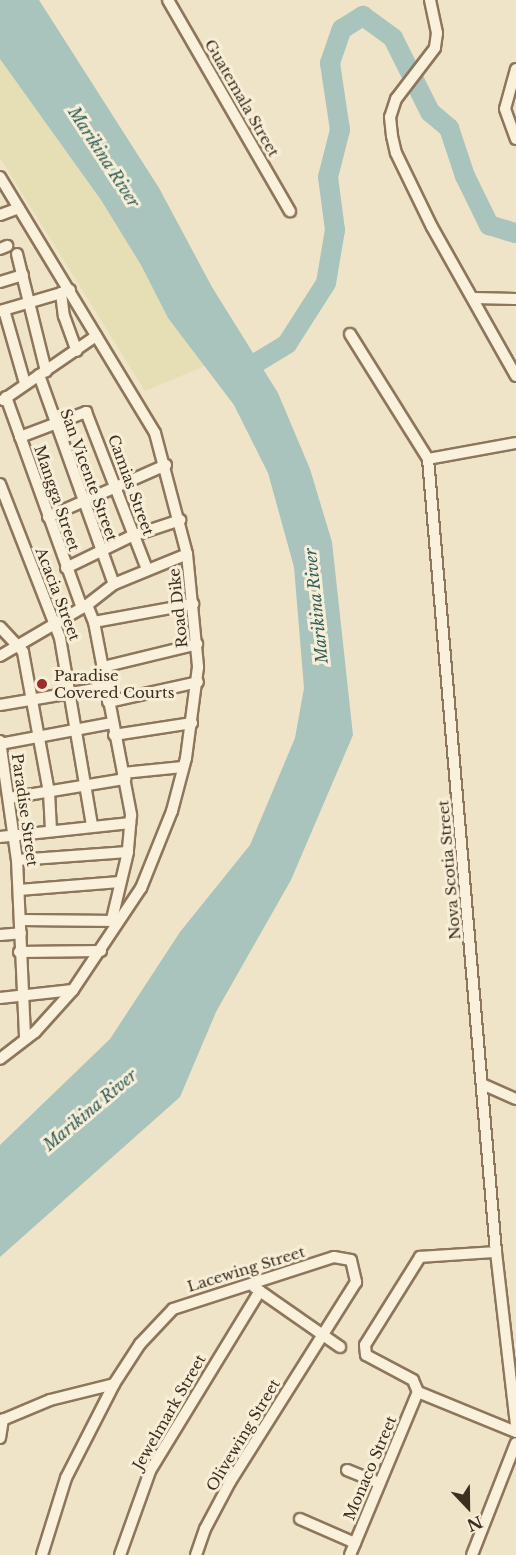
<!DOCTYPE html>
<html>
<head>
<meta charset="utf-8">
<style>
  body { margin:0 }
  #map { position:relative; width:516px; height:1555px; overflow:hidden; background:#f0e4c8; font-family:"Libre Baskerville",serif }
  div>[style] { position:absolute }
  .farmland>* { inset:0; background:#e6deb5 }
  .water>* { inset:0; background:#a9c4bc }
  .river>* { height:20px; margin:-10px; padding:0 10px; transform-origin:10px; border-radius:10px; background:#a9c4bc }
  .roads { filter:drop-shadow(2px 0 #8d765c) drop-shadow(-2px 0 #8d765c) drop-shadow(0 2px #8d765c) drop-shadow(0 -2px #8d765c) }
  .street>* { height:10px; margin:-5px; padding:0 5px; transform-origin:5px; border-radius:5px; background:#faf1dc }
  .dots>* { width:16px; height:16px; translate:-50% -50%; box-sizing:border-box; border:3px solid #f7eed8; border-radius:50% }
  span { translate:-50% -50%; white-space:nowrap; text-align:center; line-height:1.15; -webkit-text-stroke:6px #f7eed8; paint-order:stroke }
  .street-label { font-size:15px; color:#3d2e20 }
  .poi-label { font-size:15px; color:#3d2e20 }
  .left { translate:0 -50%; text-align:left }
  .water-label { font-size:16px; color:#2f5d5a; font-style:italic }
  .north { position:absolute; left:438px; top:1477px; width:60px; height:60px; -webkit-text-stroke:4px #f7eed8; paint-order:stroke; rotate:158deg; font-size:16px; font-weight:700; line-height:24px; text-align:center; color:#3d2e20 }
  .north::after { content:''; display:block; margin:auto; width:21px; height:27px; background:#3d2e20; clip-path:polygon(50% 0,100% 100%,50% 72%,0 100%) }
</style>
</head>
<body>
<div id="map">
  <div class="farmland">
    <div style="clip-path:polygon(0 59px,101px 200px,141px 265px,168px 318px,205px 366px,145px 391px,0 158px)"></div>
  </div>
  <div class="water">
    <div style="clip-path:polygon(0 0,39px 0,159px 188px,212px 287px,278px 393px,310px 469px,332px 542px,353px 735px,291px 880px,216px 1012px,180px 1097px,0 1257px,0 1145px,110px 1039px,180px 932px,250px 845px,295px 738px,304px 688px,294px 567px,268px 473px,234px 405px,168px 318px,141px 265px,101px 200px,0 59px)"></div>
  </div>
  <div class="river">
    <div style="left:241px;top:372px;width:54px;rotate:-31.3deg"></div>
    <div style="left:287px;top:344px;width:72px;rotate:-57.4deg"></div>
    <div style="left:326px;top:283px;width:54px;rotate:-80.4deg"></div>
    <div style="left:335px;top:230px;width:53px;rotate:-97.5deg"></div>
    <div style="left:328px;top:177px;width:49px;rotate:-75.7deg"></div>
    <div style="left:340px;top:130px;width:68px;rotate:-98.5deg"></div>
    <div style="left:330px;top:63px;width:36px;rotate:-71deg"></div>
    <div style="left:342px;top:29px;width:25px;rotate:-32deg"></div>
    <div style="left:363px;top:16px;width:37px;rotate:36deg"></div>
    <div style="left:393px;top:38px;width:83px;rotate:63.4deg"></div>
    <div style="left:430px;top:112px;width:25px;rotate:40deg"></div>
    <div style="left:449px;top:128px;width:51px;rotate:71.6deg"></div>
    <div style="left:465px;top:176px;width:55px;rotate:63.9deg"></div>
    <div style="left:489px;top:225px;width:28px;rotate:17deg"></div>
  </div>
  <div class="roads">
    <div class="street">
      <div style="left:168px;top:0;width:244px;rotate:60deg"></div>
      <div style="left:430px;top:0;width:34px;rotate:78deg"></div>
      <div style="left:437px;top:33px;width:15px;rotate:98deg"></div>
      <div style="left:435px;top:48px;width:64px;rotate:127.4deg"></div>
      <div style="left:396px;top:99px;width:19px;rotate:108deg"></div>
      <div style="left:390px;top:117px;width:19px;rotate:84deg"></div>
      <div style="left:392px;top:136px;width:17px;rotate:77deg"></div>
      <div style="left:396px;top:153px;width:82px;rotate:64.1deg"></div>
      <div style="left:432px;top:227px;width:171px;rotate:60.6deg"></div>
      <div style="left:516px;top:69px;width:41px;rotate:105.4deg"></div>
      <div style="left:505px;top:109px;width:32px;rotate:70deg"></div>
      <div style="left:0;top:177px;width:299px;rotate:58.8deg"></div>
      <div style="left:155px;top:433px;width:125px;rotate:75.2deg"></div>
      <div style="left:187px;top:554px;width:114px;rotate:84.4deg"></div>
      <div style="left:198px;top:667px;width:92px;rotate:97.5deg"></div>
      <div style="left:186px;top:758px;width:55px;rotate:104.8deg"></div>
      <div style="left:172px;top:811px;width:83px;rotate:111.9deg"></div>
      <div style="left:141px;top:888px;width:123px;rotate:123.7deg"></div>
      <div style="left:73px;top:990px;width:57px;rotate:132.1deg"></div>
      <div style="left:35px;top:1032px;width:44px;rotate:142.4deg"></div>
      <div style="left:0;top:215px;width:20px;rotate:-20deg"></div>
      <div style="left:0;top:249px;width:8px;rotate:-23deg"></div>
      <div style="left:17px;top:254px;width:121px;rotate:76.1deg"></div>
      <div style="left:0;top:282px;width:24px;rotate:-17deg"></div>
      <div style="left:70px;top:290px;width:9px;rotate:162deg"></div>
      <div style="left:61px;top:293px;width:23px;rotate:83deg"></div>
      <div style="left:64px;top:316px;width:37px;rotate:70deg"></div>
      <div style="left:474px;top:298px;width:42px;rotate:1.4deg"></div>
      <div style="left:4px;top:310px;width:76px;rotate:74deg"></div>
      <div style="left:0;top:311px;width:64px;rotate:-16.4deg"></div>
      <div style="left:350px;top:334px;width:147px;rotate:58deg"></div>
      <div style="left:428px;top:459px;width:796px;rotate:85.1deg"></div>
      <div style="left:496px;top:1252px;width:173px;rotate:83.4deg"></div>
      <div style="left:39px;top:375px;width:222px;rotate:70.3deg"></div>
      <div style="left:6px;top:397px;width:224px;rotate:70.2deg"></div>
      <div style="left:3px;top:400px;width:113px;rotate:-34.5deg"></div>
      <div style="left:20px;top:437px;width:71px;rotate:-20.7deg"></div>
      <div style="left:86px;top:412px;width:168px;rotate:68.8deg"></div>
      <div style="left:428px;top:459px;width:89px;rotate:-10.3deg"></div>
      <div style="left:0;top:484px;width:165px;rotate:68.7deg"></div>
      <div style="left:60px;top:638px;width:190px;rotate:80.3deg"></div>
      <div style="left:48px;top:517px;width:129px;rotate:-23.8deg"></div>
      <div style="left:66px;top:568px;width:73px;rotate:-25.9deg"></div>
      <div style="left:132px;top:536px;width:51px;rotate:-18.4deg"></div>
      <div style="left:87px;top:605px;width:18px;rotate:68deg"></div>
      <div style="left:94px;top:622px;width:197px;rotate:79.1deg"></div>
      <div style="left:131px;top:815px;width:37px;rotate:95deg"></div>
      <div style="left:128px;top:852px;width:69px;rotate:103.4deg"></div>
      <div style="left:94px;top:622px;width:101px;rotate:-10.3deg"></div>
      <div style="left:0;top:627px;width:34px;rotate:47deg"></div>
      <div style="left:23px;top:652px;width:142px;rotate:79.5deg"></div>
      <div style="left:49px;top:792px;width:39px;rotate:87deg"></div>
      <div style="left:0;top:656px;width:101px;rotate:-30.4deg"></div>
      <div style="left:87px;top:605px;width:34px;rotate:-38deg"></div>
      <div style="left:114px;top:584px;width:79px;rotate:-22.3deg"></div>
      <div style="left:103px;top:667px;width:97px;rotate:-13.7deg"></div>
      <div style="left:108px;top:702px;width:92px;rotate:-12.5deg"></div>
      <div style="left:0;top:705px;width:108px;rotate:-9.6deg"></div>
      <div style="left:114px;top:735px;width:79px;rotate:-8.7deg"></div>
      <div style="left:0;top:741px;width:120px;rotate:81.9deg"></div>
      <div style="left:17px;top:860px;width:179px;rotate:87.4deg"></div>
      <div style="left:0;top:744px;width:114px;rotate:-10.6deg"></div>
      <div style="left:123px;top:773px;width:60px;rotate:-5.7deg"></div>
      <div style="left:9px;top:798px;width:118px;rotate:-9.3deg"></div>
      <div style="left:0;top:837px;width:131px;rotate:-6.1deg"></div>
      <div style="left:17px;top:860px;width:111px;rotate:-4.1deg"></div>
      <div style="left:19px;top:890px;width:101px;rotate:-4.5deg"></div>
      <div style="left:21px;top:920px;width:96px;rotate:0.6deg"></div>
      <div style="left:0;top:935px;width:21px;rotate:-5deg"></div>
      <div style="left:19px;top:952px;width:82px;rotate:-0.7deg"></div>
      <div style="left:0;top:998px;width:73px;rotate:-6.3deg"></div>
      <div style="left:482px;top:1084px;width:37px;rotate:24deg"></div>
      <div style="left:254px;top:1287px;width:105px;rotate:34.9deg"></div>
      <div style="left:418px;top:1392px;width:13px;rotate:-113deg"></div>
      <div style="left:413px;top:1380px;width:53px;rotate:-152deg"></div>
      <div style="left:366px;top:1355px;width:10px;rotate:-96deg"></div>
      <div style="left:365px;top:1345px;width:104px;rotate:-58deg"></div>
      <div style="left:420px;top:1257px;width:76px;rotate:-3.8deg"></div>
      <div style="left:418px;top:1392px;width:106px;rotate:22.2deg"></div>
      <div style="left:0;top:1421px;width:54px;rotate:-22.8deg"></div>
      <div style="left:50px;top:1400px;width:66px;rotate:-14deg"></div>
      <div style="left:0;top:1438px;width:19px;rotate:-81deg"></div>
      <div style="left:347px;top:1470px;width:35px;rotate:22deg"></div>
      <div style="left:300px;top:1519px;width:60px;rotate:23.6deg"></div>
      <div style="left:42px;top:1555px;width:81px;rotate:-72.7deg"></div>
      <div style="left:66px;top:1478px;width:106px;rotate:-62.9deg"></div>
      <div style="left:114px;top:1384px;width:48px;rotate:-57deg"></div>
      <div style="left:140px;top:1344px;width:48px;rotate:-46.7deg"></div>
      <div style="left:173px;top:1309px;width:169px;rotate:-17.9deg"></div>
      <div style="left:334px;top:1257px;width:17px;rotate:10deg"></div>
      <div style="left:351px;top:1260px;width:23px;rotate:77deg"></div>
      <div style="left:356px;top:1282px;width:236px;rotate:122.2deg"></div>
      <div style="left:230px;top:1482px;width:53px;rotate:118deg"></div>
      <div style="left:205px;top:1529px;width:28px;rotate:109deg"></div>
      <div style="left:120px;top:1555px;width:89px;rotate:-70.3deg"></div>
      <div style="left:150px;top:1471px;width:211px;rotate:-58.6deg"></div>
      <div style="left:350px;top:1555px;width:177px;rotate:-67.4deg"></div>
      <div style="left:472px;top:1555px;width:120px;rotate:-68.6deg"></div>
    </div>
  </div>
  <div class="dots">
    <div style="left:42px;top:684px;background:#9e2a2b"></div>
  </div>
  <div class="street-label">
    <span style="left:242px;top:98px;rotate:60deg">Guatemala Street</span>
    <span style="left:89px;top:475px;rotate:70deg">San Vicente Street</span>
    <span style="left:131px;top:485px;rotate:70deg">Camias Street</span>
    <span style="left:57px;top:498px;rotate:71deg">Mangga Street</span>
    <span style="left:58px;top:594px;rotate:69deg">Acacia Street</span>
    <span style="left:178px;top:608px;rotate:-96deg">Road Dike</span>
    <span style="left:25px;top:810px;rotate:82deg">Paradise Street</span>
    <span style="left:449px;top:870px;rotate:-95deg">Nova Scotia Street</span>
    <span style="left:246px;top:1269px;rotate:-17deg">Lacewing Street</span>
    <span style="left:169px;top:1412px;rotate:-60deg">Jewelmark Street</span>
    <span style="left:243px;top:1435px;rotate:-59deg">Olivewing Street</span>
    <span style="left:370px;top:1468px;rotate:-67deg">Monaco Street</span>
  </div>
  <div class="poi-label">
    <span class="left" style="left:54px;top:684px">Paradise<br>Covered Courts</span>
  </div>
  <div class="water-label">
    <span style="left:104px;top:157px;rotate:57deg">Marikina River</span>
    <span style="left:316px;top:606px;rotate:-96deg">Marikina River</span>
    <span style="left:90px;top:1110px;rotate:-40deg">Marikina River</span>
  </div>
  <div class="north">N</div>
</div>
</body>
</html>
